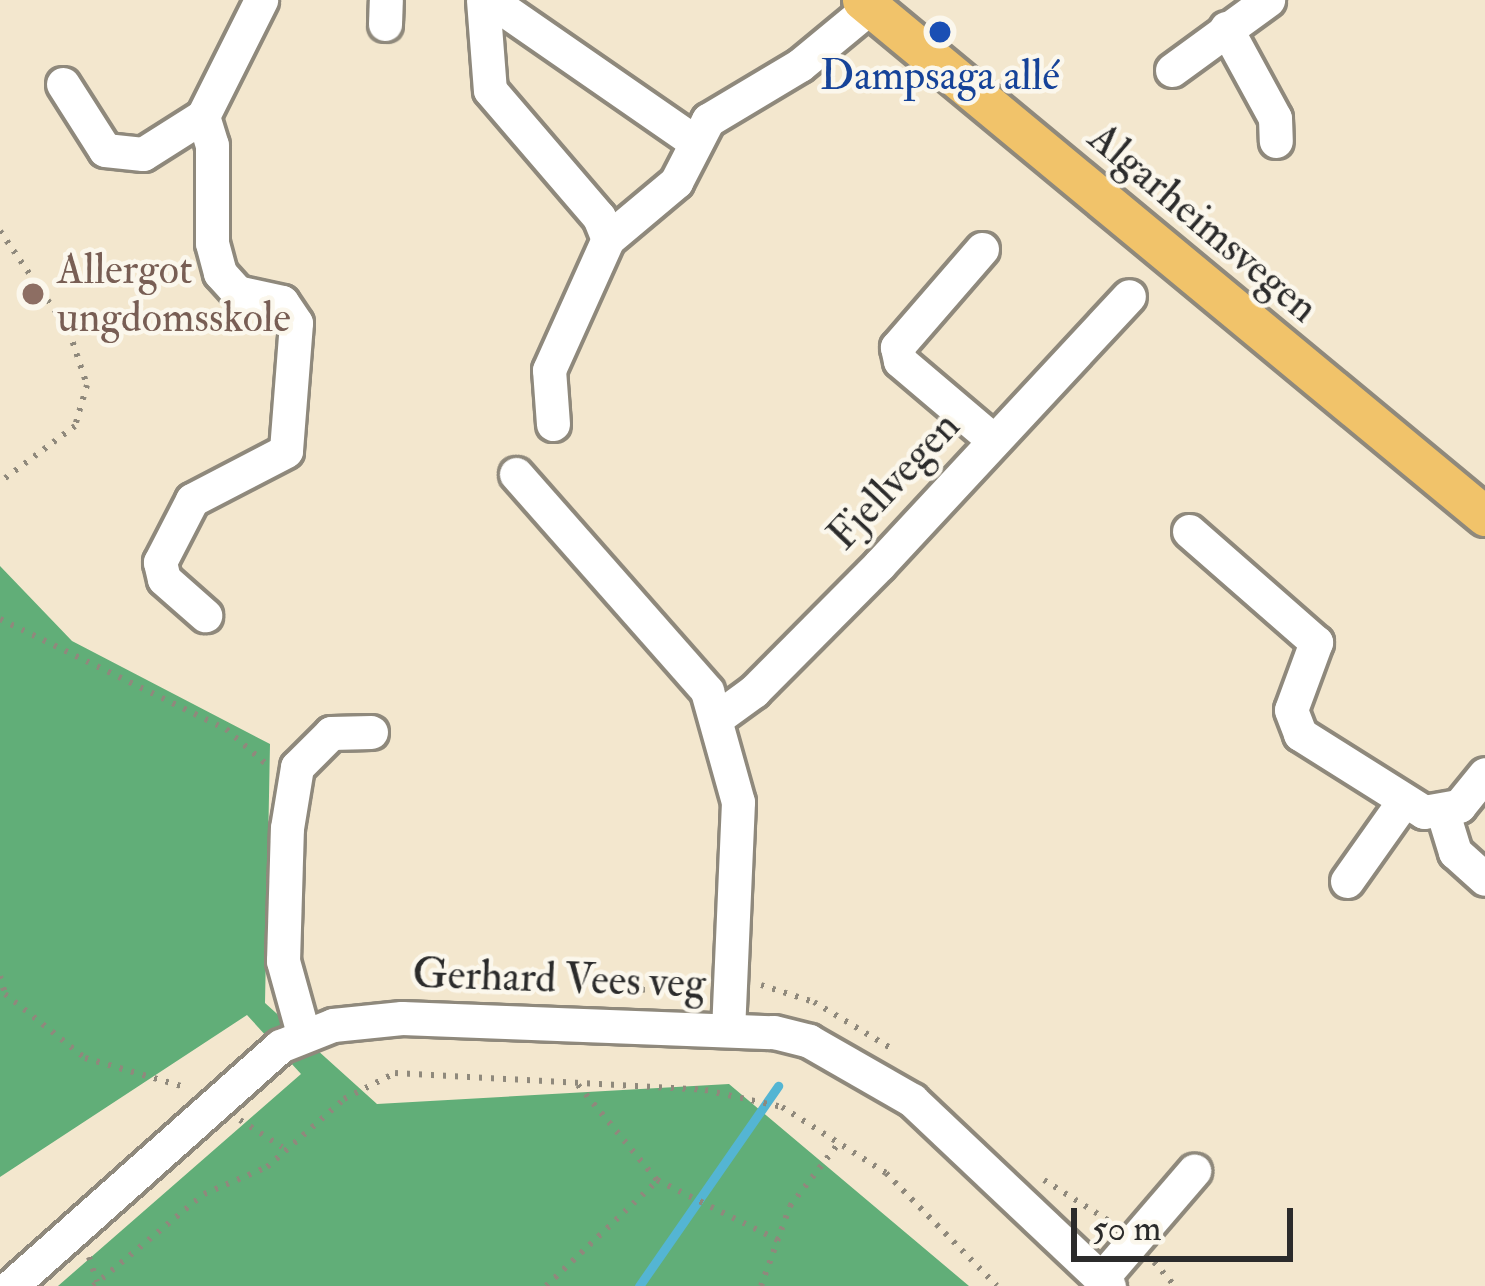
<!DOCTYPE html>
<html>
<head>
<meta charset="utf-8">
<style>
  body { margin:0 }
  #map { position:relative; width:1485px; height:1286px; overflow:hidden; background:#f3e7ce; font-family:"IM FELL Double Pica",serif }
  div>[style] { position:absolute }
  .forest>* { inset:0; background:#61ae78 }
  .stream>* { height:9px; margin:-4.5px; padding:0 4.5px; transform-origin:4.5px; border-radius:4.5px; background:#54b5d3 }
  .path>* { height:6px; margin-top:-3px; transform-origin:0; background:repeating-linear-gradient(90deg,#8f897c 0 3px,transparent 0 12px) }
  .roads { filter:drop-shadow(3px 0 #8f897c) drop-shadow(-3px 0 #8f897c) drop-shadow(0 3px #8f897c) drop-shadow(0 -3px #8f897c) }
  .minor>* { height:33px; margin:-16.5px; padding:0 16.5px; transform-origin:16.5px; border-radius:16.5px; background:#fff }
  .major>* { height:39px; margin:-19.5px; padding:0 19.5px; transform-origin:19.5px; border-radius:19.5px; background:#f1c36a }
  .dots>* { width:33px; height:33px; translate:-50% -50%; box-sizing:border-box; border:6px solid #fbf7ec; border-radius:50% }
  span { translate:-50% -50%; white-space:nowrap; text-align:center; line-height:1.15; -webkit-text-stroke:9px #fbf7ec; paint-order:stroke }
  .transit-label { font-size:42px; color:#164399 }
  .street-label { font-size:42px; color:#2b2b2b }
  .education-label { font-size:42px; color:#785e54 }
  .left { translate:0 -50%; text-align:left }
  .scale { position:absolute; left:1071px; top:1208px; width:222px; height:54px; box-sizing:border-box; border:6px solid #2b2b2b; border-top:0; padding-left:15px; font-size:36px; line-height:42px; white-space:nowrap; color:#2b2b2b; -webkit-text-stroke:9px #fbf7ec; paint-order:stroke }
</style>
</head>
<body>
<div id="map">
  <div class="forest">
    <div style="clip-path:polygon(0 566px,72px 641px,270px 744px,265px 1003px,377px 1104px,729px 1084px,969px 1286px,58px 1286px,301px 1074px,247px 1015px,0 1177px)"></div>
  </div>
  <div class="stream">
    <div style="left:639px;top:1286px;width:244px;rotate:-55.2deg"></div>
  </div>
  <div class="path">
    <div style="left:0;top:231px;width:121px;rotate:55.4deg"></div>
    <div style="left:69px;top:331px;width:57px;rotate:71.6deg"></div>
    <div style="left:87px;top:385px;width:43px;rotate:106.3deg"></div>
    <div style="left:75px;top:426px;width:94px;rotate:143.3deg"></div>
    <div style="left:0;top:619px;width:251px;rotate:26deg"></div>
    <div style="left:226px;top:729px;width:52px;rotate:41.1deg"></div>
    <div style="left:0;top:976px;width:19px;rotate:74deg"></div>
    <div style="left:5px;top:994px;width:102px;rotate:38.7deg"></div>
    <div style="left:85px;top:1058px;width:107px;rotate:16.2deg"></div>
    <div style="left:761px;top:985px;width:56px;rotate:17.8deg"></div>
    <div style="left:814px;top:1002px;width:93px;rotate:31deg"></div>
    <div style="left:618px;top:993px;width:83px;rotate:-7.6deg"></div>
    <div style="left:578px;top:1085px;width:124px;rotate:50.3deg"></div>
    <div style="left:657px;top:1180px;width:135px;rotate:26.4deg"></div>
    <div style="left:240px;top:1120px;width:50px;rotate:32.7deg"></div>
    <div style="left:1044px;top:1180px;width:83px;rotate:32.2deg"></div>
    <div style="left:89px;top:1257px;width:26px;rotate:72deg"></div>
    <div style="left:1154px;top:1262px;width:32px;rotate:49deg"></div>
    <div style="left:93px;top:1286px;width:144px;rotate:-39.7deg"></div>
    <div style="left:204px;top:1194px;width:69px;rotate:-23.2deg"></div>
    <div style="left:267px;top:1167px;width:103px;rotate:-41.4deg"></div>
    <div style="left:344px;top:1099px;width:57px;rotate:-27deg"></div>
    <div style="left:395px;top:1073px;width:310px;rotate:3.1deg"></div>
    <div style="left:705px;top:1090px;width:79px;rotate:12.4deg"></div>
    <div style="left:782px;top:1107px;width:123px;rotate:32.4deg"></div>
    <div style="left:886px;top:1173px;width:158px;rotate:45.5deg"></div>
    <div style="left:546px;top:1286px;width:153px;rotate:-43.4deg"></div>
    <div style="left:761px;top:1286px;width:85px;rotate:-70.1deg"></div>
    <div style="left:790px;top:1206px;width:83px;rotate:-52.3deg"></div>
  </div>
  <div class="roads">
    <div class="minor">
      <div style="left:483px;top:0;width:90px;rotate:85.6deg"></div>
      <div style="left:490px;top:90px;width:167px;rotate:49.4deg"></div>
      <div style="left:599px;top:217px;width:24px;rotate:68deg"></div>
      <div style="left:490px;top:0;width:248px;rotate:34.7deg"></div>
      <div style="left:385px;top:24px;width:24px;rotate:-88deg"></div>
      <div style="left:1226px;top:28px;width:102px;rotate:61.4deg"></div>
      <div style="left:1275px;top:118px;width:23px;rotate:88deg"></div>
      <div style="left:1172px;top:70px;width:119px;rotate:-36.1deg"></div>
      <div style="left:63px;top:84px;width:78px;rotate:57.5deg"></div>
      <div style="left:105px;top:150px;width:38px;rotate:6deg"></div>
      <div style="left:143px;top:154px;width:71px;rotate:-32.3deg"></div>
      <div style="left:203px;top:116px;width:130px;rotate:-63.4deg"></div>
      <div style="left:203px;top:116px;width:30px;rotate:73deg"></div>
      <div style="left:212px;top:145px;width:98px;rotate:90deg"></div>
      <div style="left:212px;top:243px;width:31px;rotate:75deg"></div>
      <div style="left:220px;top:273px;width:25px;rotate:48deg"></div>
      <div style="left:237px;top:292px;width:46px;rotate:12.5deg"></div>
      <div style="left:282px;top:302px;width:25px;rotate:56deg"></div>
      <div style="left:296px;top:323px;width:128px;rotate:94.5deg"></div>
      <div style="left:286px;top:451px;width:106px;rotate:152.5deg"></div>
      <div style="left:192px;top:500px;width:70px;rotate:117.3deg"></div>
      <div style="left:160px;top:562px;width:17px;rotate:77deg"></div>
      <div style="left:164px;top:579px;width:55px;rotate:41.3deg"></div>
      <div style="left:982px;top:249px;width:130px;rotate:130.9deg"></div>
      <div style="left:897px;top:347px;width:14px;rotate:78deg"></div>
      <div style="left:900px;top:361px;width:121px;rotate:40.3deg"></div>
      <div style="left:553px;top:424px;width:54px;rotate:-94.2deg"></div>
      <div style="left:549px;top:370px;width:144px;rotate:-65.8deg"></div>
      <div style="left:608px;top:239px;width:89px;rotate:-40deg"></div>
      <div style="left:676px;top:182px;width:70px;rotate:-62.7deg"></div>
      <div style="left:708px;top:120px;width:107px;rotate:-30.9deg"></div>
      <div style="left:800px;top:65px;width:91px;rotate:-39.6deg"></div>
      <div style="left:516px;top:474px;width:289px;rotate:48.6deg"></div>
      <div style="left:707px;top:691px;width:115px;rotate:74.4deg"></div>
      <div style="left:738px;top:802px;width:228px;rotate:92.5deg"></div>
      <div style="left:1189px;top:531px;width:169px;rotate:41.2deg"></div>
      <div style="left:1316px;top:642px;width:72px;rotate:110.2deg"></div>
      <div style="left:1291px;top:710px;width:26px;rotate:69deg"></div>
      <div style="left:1300px;top:734px;width:146px;rotate:32.2deg"></div>
      <div style="left:1424px;top:812px;width:36px;rotate:-10deg"></div>
      <div style="left:1459px;top:806px;width:41px;rotate:-50.9deg"></div>
      <div style="left:717px;top:718px;width:46px;rotate:-36.1deg"></div>
      <div style="left:754px;top:691px;width:177px;rotate:-45.2deg"></div>
      <div style="left:879px;top:565px;width:367px;rotate:-47.1deg"></div>
      <div style="left:1443px;top:813px;width:41px;rotate:72.9deg"></div>
      <div style="left:1455px;top:852px;width:40px;rotate:42deg"></div>
      <div style="left:1347px;top:881px;width:97px;rotate:-54.7deg"></div>
      <div style="left:303px;top:1033px;width:75px;rotate:-105.5deg"></div>
      <div style="left:283px;top:961px;width:133px;rotate:-88.3deg"></div>
      <div style="left:287px;top:828px;width:62px;rotate:-80.7deg"></div>
      <div style="left:297px;top:767px;width:48px;rotate:-45deg"></div>
      <div style="left:331px;top:733px;width:40px;rotate:-1.4deg"></div>
      <div style="left:1101px;top:1279px;width:143px;rotate:-49.3deg"></div>
      <div style="left:11px;top:1286px;width:361px;rotate:-41.7deg"></div>
      <div style="left:280px;top:1046px;width:57px;rotate:-21.6deg"></div>
      <div style="left:333px;top:1025px;width:69px;rotate:-5.8deg"></div>
      <div style="left:402px;top:1018px;width:372px;rotate:2.2deg"></div>
      <div style="left:774px;top:1032px;width:36px;rotate:14deg"></div>
      <div style="left:809px;top:1041px;width:119px;rotate:29.8deg"></div>
      <div style="left:912px;top:1100px;width:271px;rotate:43.4deg"></div>
    </div>
    <div class="major">
      <div style="left:862px;top:0;width:809px;rotate:39.63deg"></div>
    </div>
  </div>
  <div class="dots">
    <div style="left:940px;top:32px;background:#1a4fb4"></div>
    <div style="left:33px;top:294px;background:#8d6e63"></div>
  </div>
  <div class="transit-label">
    <span style="left:940px;top:76px">Dampsaga allé</span>
  </div>
  <div class="street-label">
    <span style="left:1203px;top:223px;rotate:40deg">Algarheimsvegen</span>
    <span style="left:894px;top:481px;rotate:-47deg">Fjellvegen</span>
    <span style="left:559px;top:979px;rotate:2deg">Gerhard Vees veg</span>
  </div>
  <div class="education-label">
    <span class="left" style="left:57px;top:294px">Allergot<br>ungdomsskole</span>
  </div>
  <div class="scale">50 m</div>
</div>
</body>
</html>
